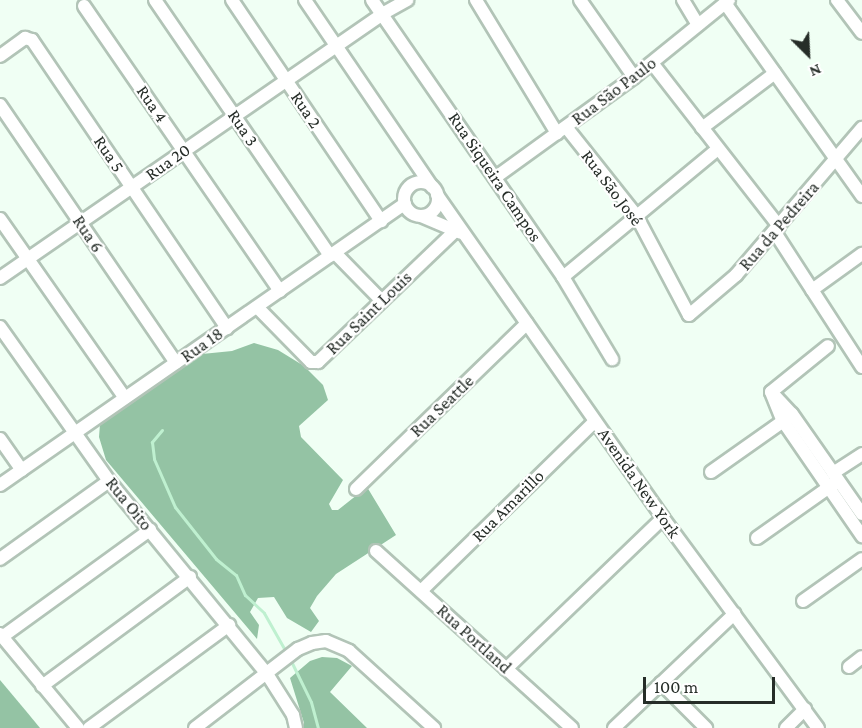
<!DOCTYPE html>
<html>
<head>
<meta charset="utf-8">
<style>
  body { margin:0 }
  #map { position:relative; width:862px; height:728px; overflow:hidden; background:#f0fff4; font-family:"Crimson Pro",serif }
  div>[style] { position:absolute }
  .forest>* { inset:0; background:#94c3a4 }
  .stream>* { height:3px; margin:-1.5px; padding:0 1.5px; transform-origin:1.5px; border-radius:1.5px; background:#bff0d0 }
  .roads { filter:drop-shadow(2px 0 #b2c4b7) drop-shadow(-2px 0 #b2c4b7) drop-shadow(0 2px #b2c4b7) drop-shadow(0 -2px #b2c4b7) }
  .minor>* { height:12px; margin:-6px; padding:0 6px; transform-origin:6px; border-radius:6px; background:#fff }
  .minor>.ring { margin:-6px; padding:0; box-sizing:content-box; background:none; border:12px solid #fff; border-radius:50% }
  span { translate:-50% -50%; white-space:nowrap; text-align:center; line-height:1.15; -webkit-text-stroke:4.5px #fff; paint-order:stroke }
  .street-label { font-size:18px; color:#262d28 }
  .north { position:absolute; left:778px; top:24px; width:60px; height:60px; -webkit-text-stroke:4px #fff; paint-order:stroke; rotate:156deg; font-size:16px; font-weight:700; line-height:24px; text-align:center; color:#262d28 }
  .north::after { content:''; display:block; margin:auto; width:21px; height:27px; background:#262d28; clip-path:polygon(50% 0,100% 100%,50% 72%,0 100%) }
  .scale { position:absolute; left:643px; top:677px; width:132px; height:27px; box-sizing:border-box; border:3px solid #262d28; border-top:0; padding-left:8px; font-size:18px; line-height:21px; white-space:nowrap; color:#262d28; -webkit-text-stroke:4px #fff; paint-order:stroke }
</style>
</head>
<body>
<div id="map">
  <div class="forest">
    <div style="clip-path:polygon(254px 343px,278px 350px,304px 366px,323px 385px,328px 400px,299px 426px,301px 437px,343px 480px,329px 504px,332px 510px,338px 510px,367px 487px,396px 535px,336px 574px,317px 596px,310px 608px,319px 621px,311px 632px,287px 618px,274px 597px,258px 598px,250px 612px,259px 625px,257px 639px,106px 460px,99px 437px,100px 424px,202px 354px,232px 351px)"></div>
    <div style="clip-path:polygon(322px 657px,337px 658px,352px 666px,330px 692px,367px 728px,303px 728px,304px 723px,290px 678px,310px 661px)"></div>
    <div style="clip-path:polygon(0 680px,26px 711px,40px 728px,0 728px)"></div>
  </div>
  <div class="stream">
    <div style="left:162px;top:430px;width:16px;rotate:130deg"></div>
    <div style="left:152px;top:442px;width:17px;rotate:83deg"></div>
    <div style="left:154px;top:459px;width:52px;rotate:66.4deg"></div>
    <div style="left:175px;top:507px;width:66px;rotate:51.7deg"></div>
    <div style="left:216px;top:559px;width:26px;rotate:39deg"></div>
    <div style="left:236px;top:575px;width:22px;rotate:66deg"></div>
    <div style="left:245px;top:595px;width:26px;rotate:43deg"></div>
    <div style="left:264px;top:613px;width:43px;rotate:60.4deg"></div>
    <div style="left:292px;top:663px;width:43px;rotate:64deg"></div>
    <div style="left:311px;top:702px;width:27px;rotate:75deg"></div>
  </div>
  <div class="roads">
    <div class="minor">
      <div style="left:155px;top:0;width:310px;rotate:55.6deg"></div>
      <div style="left:232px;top:0;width:267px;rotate:56deg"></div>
      <div style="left:305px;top:0;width:226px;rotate:55.8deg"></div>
      <div style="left:372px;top:0;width:336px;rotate:55.4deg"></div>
      <div style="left:563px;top:277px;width:96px;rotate:59.1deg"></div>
      <div style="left:476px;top:0;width:156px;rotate:58.7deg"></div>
      <div style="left:580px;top:0;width:94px;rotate:55deg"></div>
      <div style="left:683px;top:0;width:29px;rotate:59deg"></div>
      <div style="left:837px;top:0;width:41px;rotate:52.9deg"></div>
      <div style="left:725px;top:3px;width:237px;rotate:54.6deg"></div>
      <div style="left:84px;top:6px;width:346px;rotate:55.5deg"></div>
      <div style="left:0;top:56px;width:31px;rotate:-36deg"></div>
      <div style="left:25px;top:38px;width:7px;rotate:16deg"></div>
      <div style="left:32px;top:40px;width:348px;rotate:55.9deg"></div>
      <div style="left:652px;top:63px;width:207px;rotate:52.1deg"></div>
      <div style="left:0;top:105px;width:312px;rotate:55.7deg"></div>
      <div style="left:566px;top:127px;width:112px;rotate:51.5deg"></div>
      <div style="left:636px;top:215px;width:113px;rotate:62.1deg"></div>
      <div style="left:689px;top:315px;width:62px;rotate:-40.4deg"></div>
      <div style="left:736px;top:275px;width:194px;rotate:-49.4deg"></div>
      <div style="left:702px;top:128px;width:91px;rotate:-37deg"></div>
      <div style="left:496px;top:177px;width:170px;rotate:-35.9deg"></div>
      <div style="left:634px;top:77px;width:122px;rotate:-39deg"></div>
      <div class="ring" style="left:404px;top:182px;width:22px;height:22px"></div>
      <div style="left:437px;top:195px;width:394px;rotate:55deg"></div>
      <div style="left:663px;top:518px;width:261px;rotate:53.6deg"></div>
      <div style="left:421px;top:216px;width:43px;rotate:23deg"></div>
      <div style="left:0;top:219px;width:218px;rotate:55.1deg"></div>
      <div style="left:774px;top:231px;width:162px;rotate:57.1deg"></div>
      <div style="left:335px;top:253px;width:67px;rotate:45.6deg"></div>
      <div style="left:563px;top:277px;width:201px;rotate:-39.6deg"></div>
      <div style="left:0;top:278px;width:464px;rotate:-34.6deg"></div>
      <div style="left:382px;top:14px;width:29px;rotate:-29deg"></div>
      <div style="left:812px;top:290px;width:62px;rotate:-35.8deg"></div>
      <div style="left:257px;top:307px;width:77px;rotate:45.5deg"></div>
      <div style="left:311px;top:362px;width:7px"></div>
      <div style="left:318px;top:362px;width:191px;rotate:-43.7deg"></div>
      <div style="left:0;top:327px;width:189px;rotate:54.7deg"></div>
      <div style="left:109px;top:481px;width:249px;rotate:50.7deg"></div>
      <div style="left:267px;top:674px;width:49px;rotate:57.6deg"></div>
      <div style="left:293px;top:715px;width:13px;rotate:77deg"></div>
      <div style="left:771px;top:392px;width:31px;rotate:68deg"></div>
      <div style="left:783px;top:421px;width:140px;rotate:55.5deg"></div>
      <div style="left:771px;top:392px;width:73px;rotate:-38.9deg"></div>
      <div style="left:776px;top:397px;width:23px;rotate:47deg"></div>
      <div style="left:792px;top:414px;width:122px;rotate:55deg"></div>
      <div style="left:0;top:439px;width:38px;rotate:55deg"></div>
      <div style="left:711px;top:472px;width:95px;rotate:-35.2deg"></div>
      <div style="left:833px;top:473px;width:35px;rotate:-33deg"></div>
      <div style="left:0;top:485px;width:493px;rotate:-34.8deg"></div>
      <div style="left:356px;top:489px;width:238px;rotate:-44.1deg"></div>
      <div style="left:757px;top:538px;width:95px;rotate:-35.2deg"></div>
      <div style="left:376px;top:551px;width:264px;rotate:42.1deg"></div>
      <div style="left:0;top:559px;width:134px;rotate:-35.6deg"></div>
      <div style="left:421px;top:591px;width:243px;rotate:-44.3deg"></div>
      <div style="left:803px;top:601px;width:72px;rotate:-35.4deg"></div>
      <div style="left:0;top:634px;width:122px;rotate:50.3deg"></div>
      <div style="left:2px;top:637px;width:183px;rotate:-35.9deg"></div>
      <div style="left:849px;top:667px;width:16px;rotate:-38deg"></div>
      <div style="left:506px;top:669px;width:218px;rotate:-43.9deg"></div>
      <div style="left:661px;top:683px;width:64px;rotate:45deg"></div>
      <div style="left:42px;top:686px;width:184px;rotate:-36.4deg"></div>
      <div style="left:89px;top:728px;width:174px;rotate:-36.3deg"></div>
      <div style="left:195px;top:728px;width:130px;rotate:-37.5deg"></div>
      <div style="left:298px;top:649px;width:15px;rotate:-23deg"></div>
      <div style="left:312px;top:643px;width:14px;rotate:-8deg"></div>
      <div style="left:326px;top:641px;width:25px;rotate:23deg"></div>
      <div style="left:349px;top:651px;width:115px;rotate:42.2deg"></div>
      <div style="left:614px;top:728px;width:166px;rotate:-43.5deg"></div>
      <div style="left:786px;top:728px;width:27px;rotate:-45deg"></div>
    </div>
  </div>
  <div class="street-label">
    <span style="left:614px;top:91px;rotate:-37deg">Rua São Paulo</span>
    <span style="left:152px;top:104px;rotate:56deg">Rua 4</span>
    <span style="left:306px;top:110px;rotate:56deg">Rua 2</span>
    <span style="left:243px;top:128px;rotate:56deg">Rua 3</span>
    <span style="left:109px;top:154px;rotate:56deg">Rua 5</span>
    <span style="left:168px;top:162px;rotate:-35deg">Rua 20</span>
    <span style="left:495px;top:177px;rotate:56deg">Rua Siqueira Campos</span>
    <span style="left:612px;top:188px;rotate:53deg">Rua São José</span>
    <span style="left:779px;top:226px;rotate:-49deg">Rua da Pedreira</span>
    <span style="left:88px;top:234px;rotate:56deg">Rua 6</span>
    <span style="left:369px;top:313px;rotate:-44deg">Rua Saint Louis</span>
    <span style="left:202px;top:345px;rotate:-35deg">Rua 18</span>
    <span style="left:442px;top:406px;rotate:-44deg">Rua Seattle</span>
    <span style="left:639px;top:483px;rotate:55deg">Avenida New York</span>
    <span style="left:129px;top:504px;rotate:51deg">Rua Oito</span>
    <span style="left:508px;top:506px;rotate:-45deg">Rua Amarillo</span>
    <span style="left:474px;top:639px;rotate:42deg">Rua Portland</span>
  </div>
  <div class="north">N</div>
  <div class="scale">100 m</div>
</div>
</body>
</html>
